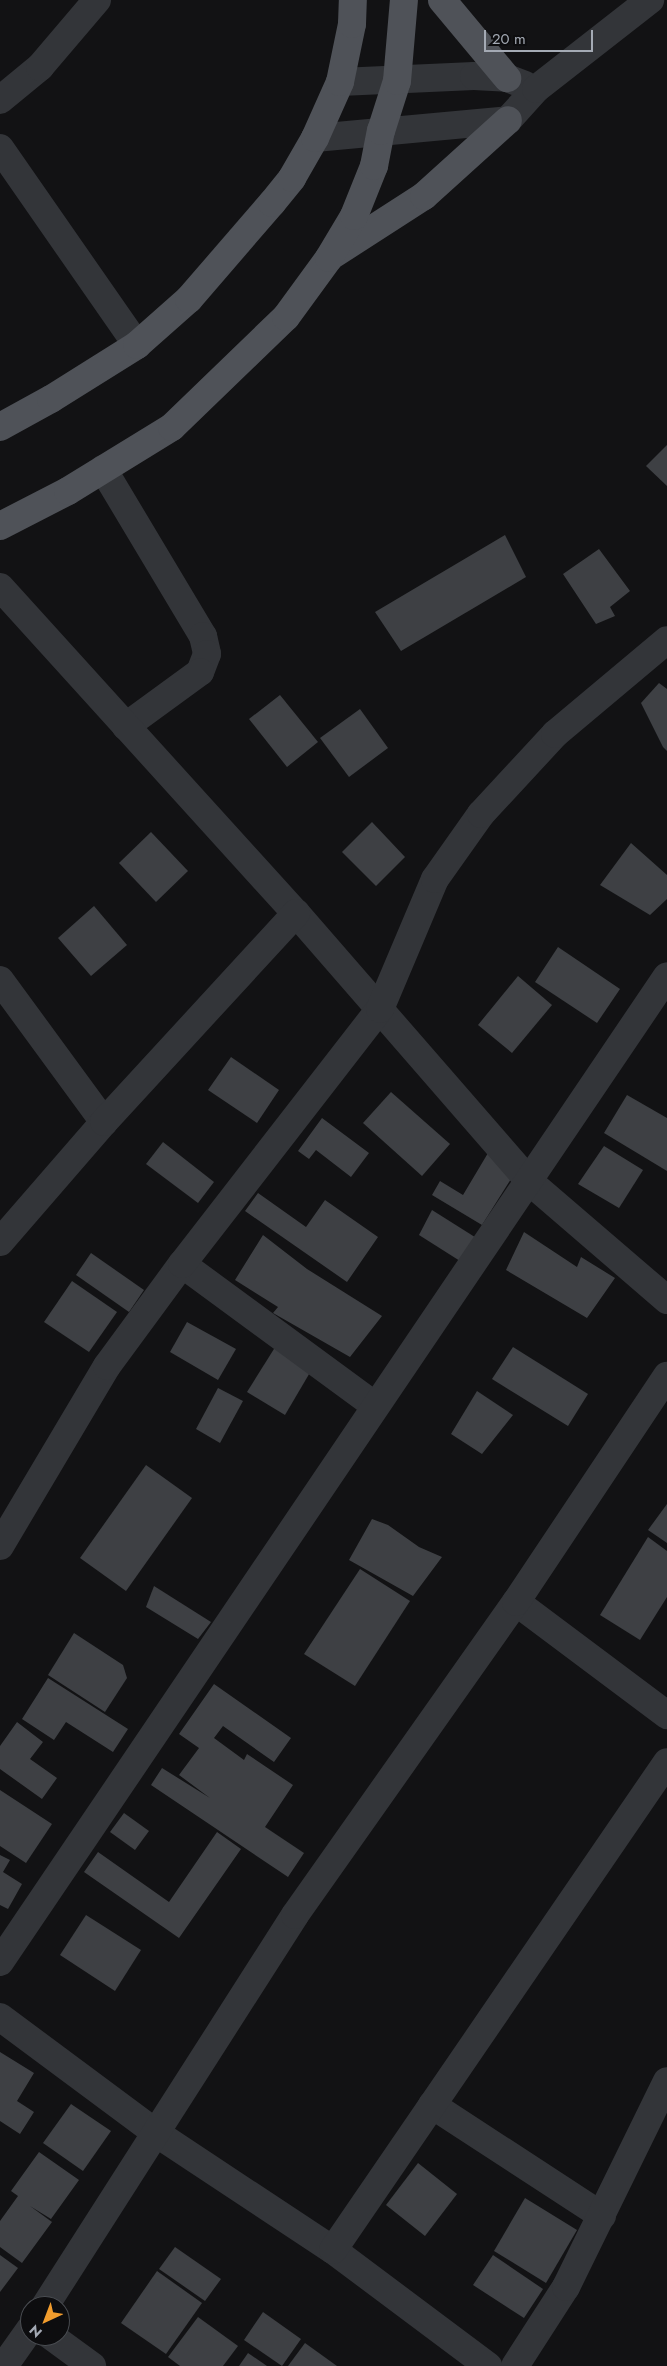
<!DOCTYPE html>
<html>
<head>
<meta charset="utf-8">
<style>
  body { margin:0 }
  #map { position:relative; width:667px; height:2366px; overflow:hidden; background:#121214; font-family:Jost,sans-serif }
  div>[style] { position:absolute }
  .building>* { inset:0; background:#3e4044 }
  .minor>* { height:28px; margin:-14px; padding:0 14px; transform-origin:14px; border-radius:14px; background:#333539 }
  .primary>* { height:28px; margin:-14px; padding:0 14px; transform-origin:14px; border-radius:14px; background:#4f5258 }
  span { translate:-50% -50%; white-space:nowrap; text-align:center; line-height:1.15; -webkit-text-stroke:4px #0d0d0f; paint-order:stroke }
  .north { position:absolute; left:20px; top:2296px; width:50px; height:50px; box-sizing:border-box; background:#0d0d0f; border:1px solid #494c51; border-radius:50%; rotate:223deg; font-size:14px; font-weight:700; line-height:20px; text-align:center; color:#a4aab4 }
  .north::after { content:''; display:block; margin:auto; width:18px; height:22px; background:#f19c2d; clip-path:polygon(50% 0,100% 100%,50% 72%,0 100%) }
  .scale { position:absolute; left:484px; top:30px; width:109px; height:22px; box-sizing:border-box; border:2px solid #a4aab4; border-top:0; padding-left:6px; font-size:15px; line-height:18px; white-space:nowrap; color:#a4aab4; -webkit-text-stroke:4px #0d0d0f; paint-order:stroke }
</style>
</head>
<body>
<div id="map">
  <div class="building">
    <div style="clip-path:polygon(667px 445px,667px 486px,646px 466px)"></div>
    <div style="clip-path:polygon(505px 535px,526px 577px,401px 651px,375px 612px)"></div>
    <div style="clip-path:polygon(599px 549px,630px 591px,610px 607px,615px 616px,596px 624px,563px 574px)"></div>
    <div style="clip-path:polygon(659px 683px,667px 689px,667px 751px,663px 747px,641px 703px)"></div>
    <div style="clip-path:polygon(280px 695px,318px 742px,287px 767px,249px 719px)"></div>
    <div style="clip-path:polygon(360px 709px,388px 748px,349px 777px,320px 738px)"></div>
    <div style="clip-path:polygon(372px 822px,405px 857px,376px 886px,342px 852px)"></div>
    <div style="clip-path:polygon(151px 832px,188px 871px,156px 902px,119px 863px)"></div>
    <div style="clip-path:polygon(631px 843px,667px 875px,667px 899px,650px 915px,600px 885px)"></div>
    <div style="clip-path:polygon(94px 906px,127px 945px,91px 976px,58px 938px)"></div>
    <div style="clip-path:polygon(558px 947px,620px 989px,597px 1023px,535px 982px)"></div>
    <div style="clip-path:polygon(518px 976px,552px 1005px,512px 1053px,478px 1025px)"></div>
    <div style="clip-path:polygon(231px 1057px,279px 1090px,257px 1123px,208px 1090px)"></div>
    <div style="clip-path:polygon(391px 1092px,450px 1144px,422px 1176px,363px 1123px)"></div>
    <div style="clip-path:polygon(627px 1095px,667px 1118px,667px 1171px,604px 1133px)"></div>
    <div style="clip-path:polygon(322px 1118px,369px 1153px,351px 1177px,316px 1150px,309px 1159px,298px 1151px)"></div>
    <div style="clip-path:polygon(163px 1142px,214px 1182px,198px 1203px,146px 1164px)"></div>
    <div style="clip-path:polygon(604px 1146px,643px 1170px,619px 1208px,578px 1184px)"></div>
    <div style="clip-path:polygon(488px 1153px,516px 1171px,482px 1225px,432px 1195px,440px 1181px,463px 1195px)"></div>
    <div style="clip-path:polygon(258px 1193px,306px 1227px,325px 1200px,378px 1237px,347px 1282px,245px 1211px)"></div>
    <div style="clip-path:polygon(432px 1210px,478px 1239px,460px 1261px,419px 1235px)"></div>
    <div style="clip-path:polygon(524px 1232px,577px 1267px,581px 1257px,615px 1278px,587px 1318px,506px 1270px)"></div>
    <div style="clip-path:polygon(263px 1235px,307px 1269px,382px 1316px,350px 1357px,273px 1313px,278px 1307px,235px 1280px)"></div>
    <div style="clip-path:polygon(91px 1253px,144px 1290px,129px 1312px,76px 1275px)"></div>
    <div style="clip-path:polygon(72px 1281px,117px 1312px,89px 1352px,44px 1322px)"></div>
    <div style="clip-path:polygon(187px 1322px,236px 1349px,218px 1380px,170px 1352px)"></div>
    <div style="clip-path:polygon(279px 1341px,315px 1364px,285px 1415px,247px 1392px)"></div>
    <div style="clip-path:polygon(513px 1347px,588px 1394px,568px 1426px,492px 1379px)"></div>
    <div style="clip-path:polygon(218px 1388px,243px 1401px,220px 1443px,196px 1429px)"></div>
    <div style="clip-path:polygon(477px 1391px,513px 1415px,482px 1454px,451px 1434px)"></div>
    <div style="clip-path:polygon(146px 1465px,192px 1498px,126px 1591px,80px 1558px)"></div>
    <div style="clip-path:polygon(667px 1504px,667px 1543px,648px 1530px)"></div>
    <div style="clip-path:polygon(372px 1519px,388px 1525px,419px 1547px,442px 1557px,413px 1596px,349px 1560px)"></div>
    <div style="clip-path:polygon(648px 1537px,667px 1551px,667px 1597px,640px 1640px,600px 1615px)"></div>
    <div style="clip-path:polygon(360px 1569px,410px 1601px,355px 1686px,304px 1654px)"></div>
    <div style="clip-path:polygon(154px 1586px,211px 1622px,198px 1639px,146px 1607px)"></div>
    <div style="clip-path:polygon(74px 1633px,123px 1665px,127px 1678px,105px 1712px,48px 1675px)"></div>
    <div style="clip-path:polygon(48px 1678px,128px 1729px,113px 1752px,66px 1722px,54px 1740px,22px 1719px)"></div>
    <div style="clip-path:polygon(214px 1684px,291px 1738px,274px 1762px,223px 1726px,214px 1738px,244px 1760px,247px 1754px,293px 1785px,265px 1827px,304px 1853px,288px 1877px,151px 1785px,162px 1768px,210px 1798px,179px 1775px,199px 1748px,179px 1734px)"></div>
    <div style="clip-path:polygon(17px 1722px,43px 1742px,30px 1759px,57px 1778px,42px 1799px,0 1769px,0 1746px)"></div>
    <div style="clip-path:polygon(0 1790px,52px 1824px,26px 1863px,0 1846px)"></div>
    <div style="clip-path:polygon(124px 1813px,149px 1831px,135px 1850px,110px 1832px)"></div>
    <div style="clip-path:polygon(217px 1832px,241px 1849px,179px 1938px,84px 1872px,98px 1852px,169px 1902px)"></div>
    <div style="clip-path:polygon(0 1855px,10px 1860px,3px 1872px,22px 1884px,8px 1909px,0 1905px)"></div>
    <div style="clip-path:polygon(86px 1915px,141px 1950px,115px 1991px,60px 1955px)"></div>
    <div style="clip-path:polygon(0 2052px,34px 2073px,17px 2101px,34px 2112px,20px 2134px,0 2121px)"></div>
    <div style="clip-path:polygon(71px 2104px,111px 2131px,83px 2171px,43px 2143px)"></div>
    <div style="clip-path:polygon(39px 2152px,79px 2180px,51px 2219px,30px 2206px,52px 2222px,22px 2263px,0 2247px,0 2221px,18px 2196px,11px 2191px)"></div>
    <div style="clip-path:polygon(418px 2163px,457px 2194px,425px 2236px,386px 2205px)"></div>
    <div style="clip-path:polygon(525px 2198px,577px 2230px,546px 2283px,494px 2251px)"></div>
    <div style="clip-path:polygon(175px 2247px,221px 2279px,205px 2301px,159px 2269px)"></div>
    <div style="clip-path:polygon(0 2255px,18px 2268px,0 2292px)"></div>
    <div style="clip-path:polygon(493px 2255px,543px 2289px,524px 2318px,473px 2285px)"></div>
    <div style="clip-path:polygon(157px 2271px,202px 2303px,166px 2354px,121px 2323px)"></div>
    <div style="clip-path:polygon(263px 2312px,301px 2339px,282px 2366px,244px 2340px)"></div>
    <div style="clip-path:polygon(198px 2317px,238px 2346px,223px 2366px,180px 2366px,168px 2357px)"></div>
    <div style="clip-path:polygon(305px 2343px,337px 2366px,288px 2366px)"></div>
    <div style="clip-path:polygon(248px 2353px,267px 2366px,239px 2366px)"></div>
  </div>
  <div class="minor">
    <div style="left:340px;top:82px;width:134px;rotate:-2.6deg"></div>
    <div style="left:474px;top:76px;width:33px;rotate:3deg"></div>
    <div style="left:507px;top:78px;width:19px;rotate:21deg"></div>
    <div style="left:0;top:100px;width:52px;rotate:-39.5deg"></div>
    <div style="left:40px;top:67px;width:88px;rotate:-49.6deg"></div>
    <div style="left:315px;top:138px;width:194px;rotate:-5.3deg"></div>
    <div style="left:508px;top:120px;width:42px;rotate:-47.9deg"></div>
    <div style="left:536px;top:89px;width:145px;rotate:-38deg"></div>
    <div style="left:0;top:148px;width:240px;rotate:55.2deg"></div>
    <div style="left:103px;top:469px;width:195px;rotate:59.1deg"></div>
    <div style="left:203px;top:636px;width:18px;rotate:77deg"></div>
    <div style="left:207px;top:654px;width:19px;rotate:111deg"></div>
    <div style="left:200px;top:672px;width:92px;rotate:143.9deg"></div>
    <div style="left:0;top:587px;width:440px;rotate:47.8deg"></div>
    <div style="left:296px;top:913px;width:357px;rotate:49deg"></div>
    <div style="left:530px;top:1182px;width:181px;rotate:40.7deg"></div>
    <div style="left:0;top:980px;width:176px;rotate:53.8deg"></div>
    <div style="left:0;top:1242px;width:159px;rotate:-49.1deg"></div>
    <div style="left:104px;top:1122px;width:284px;rotate:-47.4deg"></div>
    <div style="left:182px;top:1264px;width:240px;rotate:36.3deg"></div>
    <div style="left:0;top:1546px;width:209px;rotate:-59.3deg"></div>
    <div style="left:107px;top:1366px;width:127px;rotate:-53.7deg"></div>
    <div style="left:182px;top:1264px;width:323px;rotate:-52.2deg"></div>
    <div style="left:380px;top:1009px;width:141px;rotate:-67.1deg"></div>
    <div style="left:435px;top:879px;width:80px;rotate:-54.7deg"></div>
    <div style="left:481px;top:814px;width:109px;rotate:-47.2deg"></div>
    <div style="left:555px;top:734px;width:146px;rotate:-40deg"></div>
    <div style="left:516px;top:1602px;width:189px;rotate:36.8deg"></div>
    <div style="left:0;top:1962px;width:1190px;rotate:-55.92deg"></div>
    <div style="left:0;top:2017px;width:194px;rotate:36.6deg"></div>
    <div style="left:156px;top:2133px;width:212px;rotate:33.5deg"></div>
    <div style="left:333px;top:2250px;width:194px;rotate:36.8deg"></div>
    <div style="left:432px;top:2105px;width:203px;rotate:33.1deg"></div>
    <div style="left:333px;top:2250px;width:591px;rotate:-55.61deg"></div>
    <div style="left:45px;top:2306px;width:464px;rotate:-57.4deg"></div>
    <div style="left:295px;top:1915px;width:383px;rotate:-54.8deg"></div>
    <div style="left:516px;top:1602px;width:272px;rotate:-56.3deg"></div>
    <div style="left:51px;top:2336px;width:51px;rotate:36.2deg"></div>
    <div style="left:4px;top:2366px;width:45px;rotate:-54.9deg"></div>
    <div style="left:515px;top:2366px;width:94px;rotate:-57.2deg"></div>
    <div style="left:566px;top:2287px;width:229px;rotate:-63.9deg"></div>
  </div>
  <div class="primary">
    <div style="left:442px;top:0;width:102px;rotate:50.2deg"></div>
    <div style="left:334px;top:254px;width:107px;rotate:-32.8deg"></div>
    <div style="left:424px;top:196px;width:113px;rotate:-42.1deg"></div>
    <div style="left:0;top:427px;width:58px;rotate:-28.8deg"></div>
    <div style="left:51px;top:399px;width:102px;rotate:-32.1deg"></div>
    <div style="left:137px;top:345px;width:69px;rotate:-41.5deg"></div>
    <div style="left:189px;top:299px;width:127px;rotate:-49.2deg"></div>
    <div style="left:272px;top:203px;width:32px;rotate:-51deg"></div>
    <div style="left:292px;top:178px;width:46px;rotate:-60.1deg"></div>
    <div style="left:315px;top:138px;width:61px;rotate:-65.9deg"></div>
    <div style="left:340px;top:82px;width:59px;rotate:-78.3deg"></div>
    <div style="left:352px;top:24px;width:24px;rotate:-88deg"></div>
    <div style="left:0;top:526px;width:76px;rotate:-27.2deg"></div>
    <div style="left:68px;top:491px;width:122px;rotate:-31.6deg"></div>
    <div style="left:172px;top:427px;width:158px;rotate:-44deg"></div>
    <div style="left:286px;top:317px;width:73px;rotate:-53.9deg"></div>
    <div style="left:329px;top:258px;width:49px;rotate:-59.2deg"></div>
    <div style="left:354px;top:216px;width:54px;rotate:-68.2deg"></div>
    <div style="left:374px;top:166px;width:36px;rotate:-79deg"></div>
    <div style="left:381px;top:131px;width:52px;rotate:-72.3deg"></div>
    <div style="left:397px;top:81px;width:81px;rotate:-85.1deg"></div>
  </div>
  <div class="north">N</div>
  <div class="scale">20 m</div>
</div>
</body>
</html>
